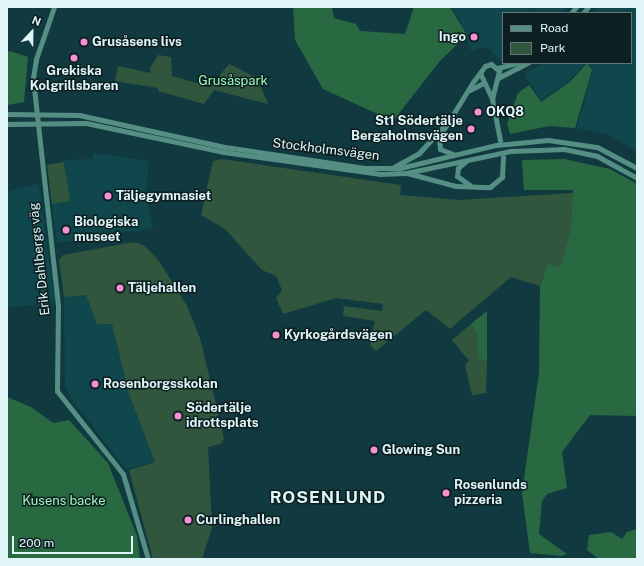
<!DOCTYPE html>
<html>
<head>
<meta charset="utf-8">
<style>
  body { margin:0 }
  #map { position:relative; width:644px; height:566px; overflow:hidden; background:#113a40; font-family:"Public Sans",sans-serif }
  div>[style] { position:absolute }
  .built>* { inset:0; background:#0f474d }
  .green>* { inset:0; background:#31563e }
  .forest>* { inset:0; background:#296942 }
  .secondary>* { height:5px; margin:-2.5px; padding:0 2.5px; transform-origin:2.5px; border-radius:2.5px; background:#558e83 }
  .dots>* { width:11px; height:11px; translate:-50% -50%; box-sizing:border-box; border:2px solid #0e1f21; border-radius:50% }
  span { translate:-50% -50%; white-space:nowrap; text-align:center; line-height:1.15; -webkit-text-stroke:3px #0e1f21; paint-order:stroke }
  .poi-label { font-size:13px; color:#dff5f8; font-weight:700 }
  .right { translate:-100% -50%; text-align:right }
  .left { translate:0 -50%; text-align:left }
  .park-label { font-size:13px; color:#9ef9bc }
  .street-label { font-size:13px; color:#dff5f8 }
  .district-label { font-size:17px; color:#dff5f8; font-weight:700; letter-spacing:1px }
  .frame { position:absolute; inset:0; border:8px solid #dff5f8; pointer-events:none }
  .legend { position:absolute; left:502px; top:12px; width:130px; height:52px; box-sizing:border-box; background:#0e1f21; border:1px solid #627577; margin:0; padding:5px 7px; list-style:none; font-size:12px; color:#dff5f8 }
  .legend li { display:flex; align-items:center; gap:8px; height:20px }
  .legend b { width:20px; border:1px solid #627577 }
  .north { position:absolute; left:12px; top:12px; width:40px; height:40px; -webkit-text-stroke:3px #0e1f21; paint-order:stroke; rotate:22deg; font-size:11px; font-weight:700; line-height:16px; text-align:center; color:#dff5f8 }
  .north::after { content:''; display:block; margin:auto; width:14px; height:18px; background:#dff5f8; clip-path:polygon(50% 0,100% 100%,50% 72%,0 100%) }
  .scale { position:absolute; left:12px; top:536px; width:121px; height:18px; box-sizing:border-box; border:2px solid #dff5f8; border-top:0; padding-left:5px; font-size:12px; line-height:14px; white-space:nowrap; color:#dff5f8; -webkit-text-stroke:3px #0e1f21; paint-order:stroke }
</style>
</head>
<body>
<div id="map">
  <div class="built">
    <div style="clip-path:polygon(451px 7px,529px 7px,530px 13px,503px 13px,503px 64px,490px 49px,482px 47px,471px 51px,460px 20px)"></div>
    <div style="clip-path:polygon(530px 7px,567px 7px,568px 8px,563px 13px,531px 13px)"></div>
    <div style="clip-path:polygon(596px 7px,637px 7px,637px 152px,610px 135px,577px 128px,593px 70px,588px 63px,631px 63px,631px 13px,591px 13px)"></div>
    <div style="clip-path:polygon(544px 63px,585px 63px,570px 80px,541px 100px,524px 74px)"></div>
    <div style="clip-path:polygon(94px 153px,149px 161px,146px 193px,153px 228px,57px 243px,52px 204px,70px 201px,64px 160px,92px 159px)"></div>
    <div style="clip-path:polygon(35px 184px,39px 186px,55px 303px,7px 307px,7px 192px)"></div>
    <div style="clip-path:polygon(86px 295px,97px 324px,112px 324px,129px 394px,155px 462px,126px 469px,73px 401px,65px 386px,64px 297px)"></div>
  </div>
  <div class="green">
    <div style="clip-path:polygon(158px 55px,171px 57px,172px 76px,210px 87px,229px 64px,257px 78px,268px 104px,214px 90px,204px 104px,158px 91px,158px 88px,115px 81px,118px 66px,151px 73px,150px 68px)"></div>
    <div style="clip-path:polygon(222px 159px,401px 185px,400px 195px,459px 200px,573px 193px,597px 184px,637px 391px,548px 264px,540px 286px,511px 277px,450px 329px,426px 310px,376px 351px,370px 345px,375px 321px,343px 316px,344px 306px,382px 311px,383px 304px,336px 298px,283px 314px,276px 298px,282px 290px,276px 276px,262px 270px,225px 229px,201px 215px,213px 161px)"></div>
    <div style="clip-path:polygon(64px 162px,70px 201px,52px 204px,47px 165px)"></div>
    <div style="clip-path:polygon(134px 242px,145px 246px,159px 261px,187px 306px,200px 338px,224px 438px,221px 444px,208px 447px,212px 528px,202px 559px,153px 559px,129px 470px,155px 462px,129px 394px,112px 324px,97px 324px,86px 295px,64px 297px,59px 260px,63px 255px)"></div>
    <div style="clip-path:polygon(471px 324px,478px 335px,478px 357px,487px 361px,486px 393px,472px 395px,465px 365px,469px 361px,452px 340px)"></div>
  </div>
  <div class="forest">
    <div style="clip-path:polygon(293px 7px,332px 7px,334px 18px,356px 24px,360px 31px,405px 34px,414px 7px,450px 7px,467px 35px,440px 61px,393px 121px,323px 89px,295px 40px)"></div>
    <div style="clip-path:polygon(10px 51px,28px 57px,24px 102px,7px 105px,7px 52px)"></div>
    <div style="clip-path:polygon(587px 63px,592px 70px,575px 128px,549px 126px,510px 134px,507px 124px,518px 93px,529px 85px,541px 102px,571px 81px)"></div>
    <div style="clip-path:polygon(564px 159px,610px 169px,637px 184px,637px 416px,590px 415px,562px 452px,567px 488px,547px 494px,542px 501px,539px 534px,567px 554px,561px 556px,530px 553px,522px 493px,539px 373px,540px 286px,548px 264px,560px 267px,571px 231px,573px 190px,524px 190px,522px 160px)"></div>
    <div style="clip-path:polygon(487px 311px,487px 361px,478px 358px,478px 335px,471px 324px)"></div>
    <div style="clip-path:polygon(7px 397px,31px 407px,53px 423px,69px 420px,108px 463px,137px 536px,140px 559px,7px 559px)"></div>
    <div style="clip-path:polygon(637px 529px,637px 559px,599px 559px,587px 550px,589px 535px,611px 532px,622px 539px,627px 532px)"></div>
  </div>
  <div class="secondary">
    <div style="left:54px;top:7px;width:55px;rotate:109.1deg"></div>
    <div style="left:36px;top:59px;width:20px;rotate:99deg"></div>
    <div style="left:33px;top:79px;width:228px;rotate:83.7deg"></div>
    <div style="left:58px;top:306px;width:85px;rotate:90.7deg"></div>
    <div style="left:57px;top:391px;width:106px;rotate:51.5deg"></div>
    <div style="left:123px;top:474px;width:89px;rotate:73.6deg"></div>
    <div style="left:571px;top:13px;width:8px;rotate:-50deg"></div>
    <div style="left:583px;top:13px;width:8px;rotate:-50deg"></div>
    <div style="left:498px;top:68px;width:20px;rotate:-15deg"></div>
    <div style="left:480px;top:73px;width:29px;rotate:65deg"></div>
    <div style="left:492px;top:99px;width:42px;rotate:79deg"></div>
    <div style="left:498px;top:78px;width:34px;rotate:-27deg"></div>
    <div style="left:470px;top:90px;width:15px;rotate:-28deg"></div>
    <div style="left:7px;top:114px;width:72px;rotate:0.8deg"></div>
    <div style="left:79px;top:115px;width:149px;rotate:12.4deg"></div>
    <div style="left:225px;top:147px;width:143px;rotate:8.5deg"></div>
    <div style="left:366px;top:168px;width:34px"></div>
    <div style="left:400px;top:168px;width:99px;rotate:-13.5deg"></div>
    <div style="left:496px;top:145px;width:52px;rotate:-5.5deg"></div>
    <div style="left:548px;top:140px;width:49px;rotate:8.1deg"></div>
    <div style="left:597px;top:147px;width:45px;rotate:27.7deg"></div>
    <div style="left:7px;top:124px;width:79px;rotate:-0.7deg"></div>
    <div style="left:86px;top:123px;width:141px;rotate:11.9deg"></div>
    <div style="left:224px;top:152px;width:158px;rotate:8deg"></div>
    <div style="left:380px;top:174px;width:26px;rotate:-2deg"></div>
    <div style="left:406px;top:173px;width:106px;rotate:-11.9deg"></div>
    <div style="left:510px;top:151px;width:54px;rotate:-2.1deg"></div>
    <div style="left:564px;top:149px;width:34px;rotate:12deg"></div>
    <div style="left:597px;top:156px;width:46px;rotate:28.8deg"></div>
    <div style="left:453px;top:154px;width:14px;rotate:-159deg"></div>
    <div style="left:440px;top:149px;width:12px;rotate:-95deg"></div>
    <div style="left:439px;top:137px;width:65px;rotate:-58.3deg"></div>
    <div style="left:473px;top:82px;width:20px;rotate:-53deg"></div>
    <div style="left:485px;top:66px;width:6px;rotate:-18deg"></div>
    <div style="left:491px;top:64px;width:11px;rotate:41deg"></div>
    <div style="left:499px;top:71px;width:29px;rotate:104deg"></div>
    <div style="left:466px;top:161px;width:11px;rotate:139deg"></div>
    <div style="left:458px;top:168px;width:8px;rotate:97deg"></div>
    <div style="left:457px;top:176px;width:16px;rotate:35deg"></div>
    <div style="left:394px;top:167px;width:29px;rotate:-29deg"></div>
    <div style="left:419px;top:153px;width:35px;rotate:-47deg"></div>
    <div style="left:407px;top:173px;width:51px;rotate:14.9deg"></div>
    <div style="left:456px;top:186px;width:34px;rotate:2deg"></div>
    <div style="left:490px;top:187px;width:16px;rotate:-40deg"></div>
    <div style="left:502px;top:177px;width:20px;rotate:-87deg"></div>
  </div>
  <div class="dots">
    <div style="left:474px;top:37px;background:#f591d2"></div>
    <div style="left:84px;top:42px;background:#f591d2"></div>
    <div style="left:74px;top:58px;background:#f591d2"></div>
    <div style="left:478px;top:112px;background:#f591d2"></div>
    <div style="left:471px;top:129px;background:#f591d2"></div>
    <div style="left:108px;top:196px;background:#f591d2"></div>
    <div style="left:66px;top:230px;background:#f591d2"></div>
    <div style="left:120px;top:288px;background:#f591d2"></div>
    <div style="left:276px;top:335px;background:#f591d2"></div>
    <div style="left:95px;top:384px;background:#f591d2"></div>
    <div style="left:178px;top:416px;background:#f591d2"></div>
    <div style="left:374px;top:450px;background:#f591d2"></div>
    <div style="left:446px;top:493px;background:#f591d2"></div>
    <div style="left:188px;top:520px;background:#f591d2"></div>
  </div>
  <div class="poi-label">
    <span class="right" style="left:466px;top:37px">Ingo</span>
    <span class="left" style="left:92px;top:42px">Grusåsens livs</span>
    <span style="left:74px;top:79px">Grekiska<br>Kolgrillsbaren</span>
    <span class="left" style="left:486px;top:112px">OKQ8</span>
    <span class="right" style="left:463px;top:129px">St1 Södertälje<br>Bergaholmsvägen</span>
    <span class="left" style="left:116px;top:196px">Täljegymnasiet</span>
    <span class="left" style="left:74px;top:230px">Biologiska<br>museet</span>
    <span class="left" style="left:128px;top:288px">Täljehallen</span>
    <span class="left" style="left:284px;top:335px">Kyrkogårdsvägen</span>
    <span class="left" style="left:103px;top:384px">Rosenborgsskolan</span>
    <span class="left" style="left:186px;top:416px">Södertälje<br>idrottsplats</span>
    <span class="left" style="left:382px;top:450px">Glowing Sun</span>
    <span class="left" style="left:454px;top:493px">Rosenlunds<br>pizzeria</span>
    <span class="left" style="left:196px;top:520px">Curlinghallen</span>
  </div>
  <div class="park-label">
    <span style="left:233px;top:81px">Grusåspark</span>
    <span style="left:64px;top:501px">Kusens backe</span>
  </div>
  <div class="street-label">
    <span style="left:326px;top:150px;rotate:7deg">Stockholmsvägen</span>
    <span style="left:40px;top:259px;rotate:-96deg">Erik Dahlbergs väg</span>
  </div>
  <div class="district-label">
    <span style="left:328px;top:498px">ROSENLUND</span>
  </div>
  <div class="frame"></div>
  <ul class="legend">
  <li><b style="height:5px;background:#558e83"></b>Road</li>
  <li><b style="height:11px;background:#31563e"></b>Park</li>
  </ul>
  <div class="north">N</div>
  <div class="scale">200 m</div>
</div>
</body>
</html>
